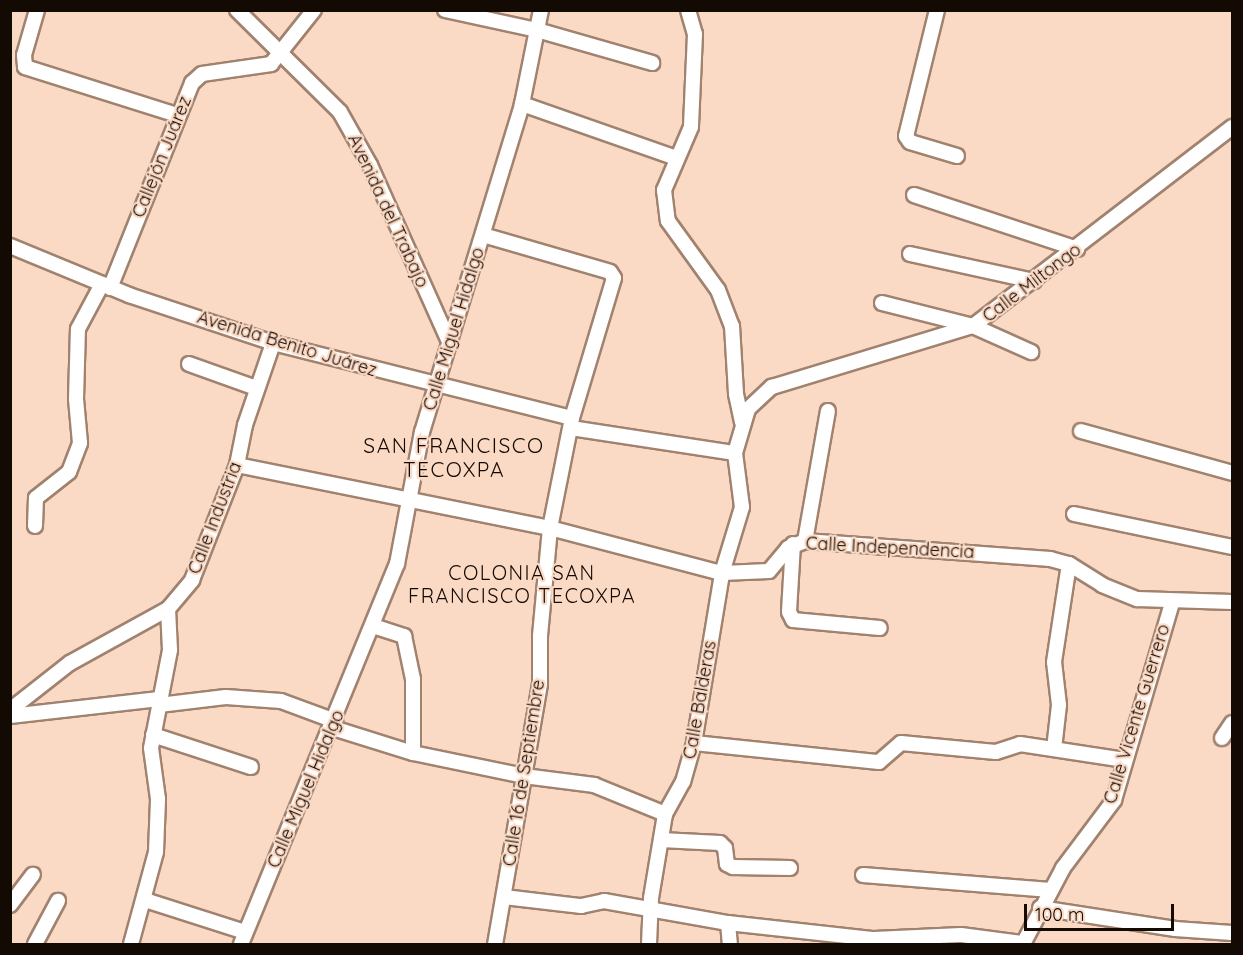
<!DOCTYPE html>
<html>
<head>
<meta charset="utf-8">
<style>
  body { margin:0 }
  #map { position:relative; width:1243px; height:955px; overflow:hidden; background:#fbdac5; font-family:Quicksand,sans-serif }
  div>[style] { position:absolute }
  .roads { filter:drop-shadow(2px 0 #a0826f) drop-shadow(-2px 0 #a0826f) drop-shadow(0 2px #a0826f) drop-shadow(0 -2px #a0826f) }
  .minor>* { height:14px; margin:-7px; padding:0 7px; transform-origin:7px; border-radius:7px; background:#fff }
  span { translate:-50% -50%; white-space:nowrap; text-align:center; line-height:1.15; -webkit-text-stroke:4.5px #fbdac5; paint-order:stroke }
  .street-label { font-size:18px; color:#140a04 }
  .neighbourhood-label { font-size:20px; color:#140a04; letter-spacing:1.5px }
  .quarter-label { font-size:21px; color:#140a04; letter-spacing:1.5px }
  .frame { position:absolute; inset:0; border:12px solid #140a04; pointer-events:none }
  .scale { position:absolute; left:1024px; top:904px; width:150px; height:27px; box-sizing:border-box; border:3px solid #140a04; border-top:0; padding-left:8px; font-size:18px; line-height:21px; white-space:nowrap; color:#140a04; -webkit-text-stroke:4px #fbdac5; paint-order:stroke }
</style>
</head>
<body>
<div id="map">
  <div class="roads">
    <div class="minor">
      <div style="left:37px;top:10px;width:47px;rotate:106.1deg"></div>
      <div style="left:24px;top:55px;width:12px;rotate:85deg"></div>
      <div style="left:25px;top:67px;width:159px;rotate:17.5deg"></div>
      <div style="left:237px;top:10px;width:145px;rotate:44.7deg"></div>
      <div style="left:340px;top:112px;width:61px;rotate:60.5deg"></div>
      <div style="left:370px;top:165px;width:196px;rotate:65.9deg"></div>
      <div style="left:445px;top:10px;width:94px;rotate:12.3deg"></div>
      <div style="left:537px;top:30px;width:120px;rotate:16deg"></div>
      <div style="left:688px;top:10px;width:25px;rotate:74deg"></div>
      <div style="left:695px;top:34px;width:93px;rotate:92.5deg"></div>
      <div style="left:691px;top:127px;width:69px;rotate:113.2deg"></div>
      <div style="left:664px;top:190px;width:31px;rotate:83deg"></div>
      <div style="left:668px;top:221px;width:85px;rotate:54.1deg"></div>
      <div style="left:718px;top:290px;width:39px;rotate:69deg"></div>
      <div style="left:732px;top:326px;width:68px;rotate:86.6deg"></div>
      <div style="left:736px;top:394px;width:29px;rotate:78deg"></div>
      <div style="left:937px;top:10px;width:130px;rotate:103.8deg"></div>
      <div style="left:906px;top:136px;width:7px;rotate:56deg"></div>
      <div style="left:910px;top:142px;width:49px;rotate:16.6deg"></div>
      <div style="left:522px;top:104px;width:163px;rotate:19.3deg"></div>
      <div style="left:914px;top:195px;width:172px;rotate:18.3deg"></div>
      <div style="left:483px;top:235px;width:132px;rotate:16.2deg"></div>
      <div style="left:610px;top:272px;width:7px;rotate:56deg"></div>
      <div style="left:614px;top:278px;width:146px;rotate:106.7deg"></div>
      <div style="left:572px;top:418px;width:112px;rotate:101.3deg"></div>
      <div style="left:550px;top:528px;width:108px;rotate:95.3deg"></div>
      <div style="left:540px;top:636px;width:48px;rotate:90deg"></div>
      <div style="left:540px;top:684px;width:264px;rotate:99.8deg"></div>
      <div style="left:10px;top:246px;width:129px;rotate:22.4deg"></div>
      <div style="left:129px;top:295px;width:152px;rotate:18.4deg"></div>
      <div style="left:273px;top:343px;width:308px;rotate:14.1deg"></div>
      <div style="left:910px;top:254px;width:127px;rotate:12.3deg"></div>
      <div style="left:110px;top:288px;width:221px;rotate:-68.2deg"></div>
      <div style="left:192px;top:83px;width:13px;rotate:-42deg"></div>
      <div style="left:202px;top:74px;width:70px;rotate:-8.2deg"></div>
      <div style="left:271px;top:64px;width:69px;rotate:-51.5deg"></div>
      <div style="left:882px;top:303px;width:94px;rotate:14.2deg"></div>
      <div style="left:973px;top:326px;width:64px;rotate:24.1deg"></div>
      <div style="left:189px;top:364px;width:71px;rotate:19.7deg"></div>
      <div style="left:571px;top:428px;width:166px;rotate:8.7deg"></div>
      <div style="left:1081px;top:431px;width:157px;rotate:15.5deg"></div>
      <div style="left:735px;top:453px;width:46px;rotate:-73.5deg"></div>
      <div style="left:748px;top:409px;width:33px;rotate:-43deg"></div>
      <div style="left:772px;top:387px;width:210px;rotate:-16.9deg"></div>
      <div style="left:973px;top:326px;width:327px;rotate:-37.5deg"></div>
      <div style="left:237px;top:465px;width:319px;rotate:11.4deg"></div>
      <div style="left:550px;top:528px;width:178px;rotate:14.7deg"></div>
      <div style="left:722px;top:573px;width:47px;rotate:-2.4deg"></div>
      <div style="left:769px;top:571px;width:30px;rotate:-50deg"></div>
      <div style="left:788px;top:548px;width:18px;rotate:-22deg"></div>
      <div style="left:805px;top:541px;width:246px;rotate:4.2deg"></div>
      <div style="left:1050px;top:559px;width:20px;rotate:15deg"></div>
      <div style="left:1069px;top:564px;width:39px;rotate:32deg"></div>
      <div style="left:1102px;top:585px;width:38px;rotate:22deg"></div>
      <div style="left:1137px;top:599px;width:95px;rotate:1.8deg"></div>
      <div style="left:1074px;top:514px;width:161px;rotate:11.8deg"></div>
      <div style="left:35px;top:526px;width:28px;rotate:-88deg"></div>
      <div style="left:36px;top:498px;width:42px;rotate:-38.2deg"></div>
      <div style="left:69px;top:472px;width:31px;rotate:-69deg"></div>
      <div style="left:80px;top:443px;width:44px;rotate:-95.2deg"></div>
      <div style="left:76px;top:399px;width:70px;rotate:-88.4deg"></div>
      <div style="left:78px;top:329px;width:51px;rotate:-61.9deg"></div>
      <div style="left:805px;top:541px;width:132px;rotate:-80deg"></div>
      <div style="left:793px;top:544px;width:68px;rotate:93.4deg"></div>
      <div style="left:789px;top:612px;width:9px;rotate:63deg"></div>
      <div style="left:793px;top:620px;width:87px;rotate:5.3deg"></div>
      <div style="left:373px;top:626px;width:33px;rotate:18deg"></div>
      <div style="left:404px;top:636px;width:44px;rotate:78.2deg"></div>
      <div style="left:413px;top:679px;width:74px;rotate:90deg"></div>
      <div style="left:159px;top:705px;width:67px;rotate:-6.8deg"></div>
      <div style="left:226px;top:697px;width:55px;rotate:4.2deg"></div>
      <div style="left:281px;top:701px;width:58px;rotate:20.3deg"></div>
      <div style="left:10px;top:710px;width:76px;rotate:-38.1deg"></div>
      <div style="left:70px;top:663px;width:112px;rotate:-28.9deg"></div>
      <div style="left:168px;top:609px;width:38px;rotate:-50deg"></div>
      <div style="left:192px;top:580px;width:123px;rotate:-68.6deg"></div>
      <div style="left:237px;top:465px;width:41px;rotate:-78.7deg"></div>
      <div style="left:245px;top:425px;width:87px;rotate:-71.1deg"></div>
      <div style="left:10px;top:716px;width:150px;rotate:-6.5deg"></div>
      <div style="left:333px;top:728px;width:84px;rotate:17.4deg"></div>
      <div style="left:413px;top:753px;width:113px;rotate:11.7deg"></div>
      <div style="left:524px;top:776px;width:71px;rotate:7.3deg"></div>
      <div style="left:594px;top:785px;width:77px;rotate:22.2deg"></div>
      <div style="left:153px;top:735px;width:103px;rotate:18.1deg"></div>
      <div style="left:1222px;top:738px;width:18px;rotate:-56deg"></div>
      <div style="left:694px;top:743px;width:186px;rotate:5.9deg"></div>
      <div style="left:879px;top:762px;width:29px;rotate:-41deg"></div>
      <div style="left:901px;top:743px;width:95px;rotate:5.4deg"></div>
      <div style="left:996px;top:752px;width:25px;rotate:-18deg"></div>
      <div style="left:1020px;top:744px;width:106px;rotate:8.7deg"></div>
      <div style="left:1054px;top:749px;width:44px;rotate:-83.5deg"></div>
      <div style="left:1059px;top:705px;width:43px;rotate:-96.6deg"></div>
      <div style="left:1054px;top:662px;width:99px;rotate:-81.3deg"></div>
      <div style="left:661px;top:840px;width:59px;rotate:2.9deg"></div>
      <div style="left:720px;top:843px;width:7px;rotate:45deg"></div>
      <div style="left:725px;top:848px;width:16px;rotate:83deg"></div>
      <div style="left:727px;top:864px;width:7px;rotate:27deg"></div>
      <div style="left:733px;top:867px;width:57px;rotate:1deg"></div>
      <div style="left:863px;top:875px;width:188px;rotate:4.6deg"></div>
      <div style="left:504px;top:897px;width:78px;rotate:6.7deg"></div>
      <div style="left:581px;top:906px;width:24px;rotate:-12deg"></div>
      <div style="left:604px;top:901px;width:126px;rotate:10.1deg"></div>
      <div style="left:728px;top:923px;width:147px;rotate:6.3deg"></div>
      <div style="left:874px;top:939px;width:87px;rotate:-2.6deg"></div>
      <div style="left:961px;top:935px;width:63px;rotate:7.4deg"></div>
      <div style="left:145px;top:900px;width:105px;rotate:17.7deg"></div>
      <div style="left:10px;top:905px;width:38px;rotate:-53deg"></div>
      <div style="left:1040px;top:908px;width:137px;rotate:8.8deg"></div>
      <div style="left:1175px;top:929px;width:57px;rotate:4deg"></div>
      <div style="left:728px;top:923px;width:21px;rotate:85deg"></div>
      <div style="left:35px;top:944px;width:49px;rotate:-61.9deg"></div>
      <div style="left:131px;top:944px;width:95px;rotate:-74.8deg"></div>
      <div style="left:156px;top:852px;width:53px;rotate:-87.8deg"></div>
      <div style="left:158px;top:799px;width:51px;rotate:-97.8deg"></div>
      <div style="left:151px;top:748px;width:100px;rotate:-79deg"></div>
      <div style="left:170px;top:650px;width:41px;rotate:-92.8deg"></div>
      <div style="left:241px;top:944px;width:411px;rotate:-67.7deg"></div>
      <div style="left:397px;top:564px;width:134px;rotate:-79.3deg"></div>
      <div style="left:422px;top:432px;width:343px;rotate:-73deg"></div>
      <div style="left:522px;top:104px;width:96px;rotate:-78.6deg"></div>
      <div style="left:649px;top:944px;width:46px;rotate:-87.5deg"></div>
      <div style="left:651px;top:898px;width:85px;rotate:-80.5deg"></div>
      <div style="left:665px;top:814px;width:37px;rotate:-61deg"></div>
      <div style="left:683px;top:782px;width:41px;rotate:-74.2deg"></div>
      <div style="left:694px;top:743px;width:172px;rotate:-80.6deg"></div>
      <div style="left:722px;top:573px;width:69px;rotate:-73.1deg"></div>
      <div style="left:742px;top:507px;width:54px;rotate:-97.4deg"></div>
      <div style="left:1023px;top:944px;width:86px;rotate:-62.2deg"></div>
      <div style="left:1063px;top:868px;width:85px;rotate:-53.1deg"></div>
      <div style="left:1114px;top:800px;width:205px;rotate:-73.6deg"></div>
    </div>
  </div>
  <div class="street-label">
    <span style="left:162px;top:157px;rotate:-68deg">Callejón Juárez</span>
    <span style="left:388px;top:211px;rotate:65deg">Avenida del Trabajo</span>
    <span style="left:1032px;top:283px;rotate:-37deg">Calle Miltongo</span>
    <span style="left:454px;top:329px;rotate:-73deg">Calle Miguel Hidalgo</span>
    <span style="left:287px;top:344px;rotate:17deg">Avenida Benito Juárez</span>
    <span style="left:215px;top:518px;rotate:-69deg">Calle Industria</span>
    <span style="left:890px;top:548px;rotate:3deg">Calle Independencia</span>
    <span style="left:700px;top:700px;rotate:-80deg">Calle Balderas</span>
    <span style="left:1137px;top:714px;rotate:-73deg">Calle Vicente Guerrero</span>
    <span style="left:524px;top:773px;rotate:-81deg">Calle 16 de Septiembre</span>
    <span style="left:306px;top:789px;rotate:-67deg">Calle Miguel Hidalgo</span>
  </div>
  <div class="neighbourhood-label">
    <span style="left:522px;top:584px">COLONIA SAN<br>FRANCISCO TECOXPA</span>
  </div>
  <div class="quarter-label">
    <span style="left:454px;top:457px">SAN FRANCISCO<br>TECOXPA</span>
  </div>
  <div class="frame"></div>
  <div class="scale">100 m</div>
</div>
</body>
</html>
